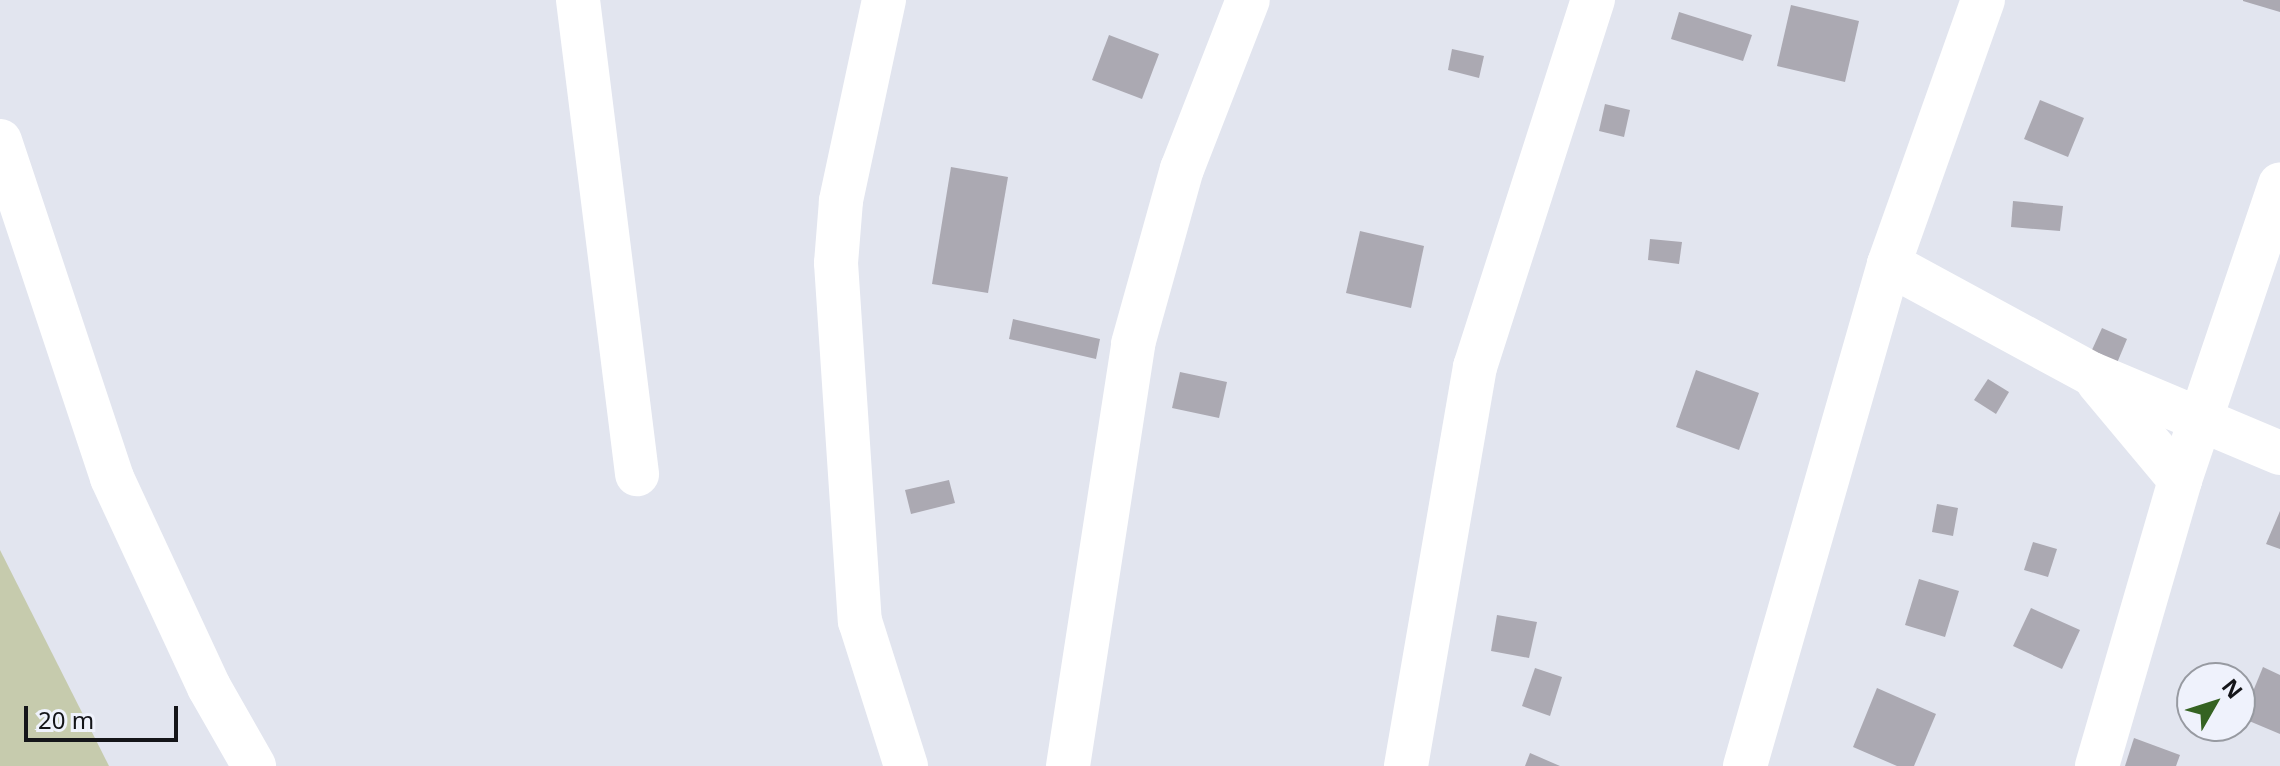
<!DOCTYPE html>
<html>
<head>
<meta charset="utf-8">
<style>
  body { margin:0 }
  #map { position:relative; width:2280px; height:766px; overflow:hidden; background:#e2e5ef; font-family:"Noto Sans",sans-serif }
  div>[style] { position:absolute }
  .green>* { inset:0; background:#c6cbad }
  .building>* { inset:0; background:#aba9b2 }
  .street>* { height:44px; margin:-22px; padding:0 22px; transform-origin:22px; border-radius:22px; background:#fff }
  span { translate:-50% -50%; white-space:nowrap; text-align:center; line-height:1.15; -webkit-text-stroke:8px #eff2fc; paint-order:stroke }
  .north { position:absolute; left:2176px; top:662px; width:80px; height:80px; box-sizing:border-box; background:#eff2fc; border:2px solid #979aa1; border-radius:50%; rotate:51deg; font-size:22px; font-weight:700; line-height:32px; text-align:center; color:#141519 }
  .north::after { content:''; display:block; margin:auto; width:28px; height:36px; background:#356322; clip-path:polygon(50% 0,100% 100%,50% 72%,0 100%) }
  .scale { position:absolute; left:24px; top:706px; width:154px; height:36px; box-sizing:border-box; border:4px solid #141519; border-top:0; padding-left:10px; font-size:24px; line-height:28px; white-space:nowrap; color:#141519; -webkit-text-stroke:6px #eff2fc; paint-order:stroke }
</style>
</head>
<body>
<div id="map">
  <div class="green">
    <div style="clip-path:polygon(0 550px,109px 766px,0 766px)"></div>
  </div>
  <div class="building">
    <div style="clip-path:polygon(2280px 0,2280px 12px,2243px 1px,2243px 0)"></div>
    <div style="clip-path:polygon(1791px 5px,1859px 21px,1845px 82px,1777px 66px)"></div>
    <div style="clip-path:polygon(1679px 12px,1752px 35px,1743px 61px,1671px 39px)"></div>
    <div style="clip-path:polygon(1109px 35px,1159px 54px,1142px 99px,1092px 80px)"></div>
    <div style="clip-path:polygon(1452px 49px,1484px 56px,1479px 78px,1448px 70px)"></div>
    <div style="clip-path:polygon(2040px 100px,2084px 118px,2068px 157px,2024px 139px)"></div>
    <div style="clip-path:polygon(1605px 104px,1630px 110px,1624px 137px,1599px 131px)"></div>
    <div style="clip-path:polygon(951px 167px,1008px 177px,988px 293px,932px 284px)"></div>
    <div style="clip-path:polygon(2013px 201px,2063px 206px,2060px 231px,2011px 227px)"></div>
    <div style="clip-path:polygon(1360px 231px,1424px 246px,1411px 308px,1346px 293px)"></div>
    <div style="clip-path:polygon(1650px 239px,1682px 242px,1679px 264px,1648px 260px)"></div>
    <div style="clip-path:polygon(1013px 319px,1100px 339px,1096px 359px,1009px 339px)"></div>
    <div style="clip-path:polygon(2102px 328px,2127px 339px,2117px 363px,2091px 352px)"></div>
    <div style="clip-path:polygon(1696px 370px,1759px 393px,1739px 450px,1676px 427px)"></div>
    <div style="clip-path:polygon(1180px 372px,1227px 382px,1219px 418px,1172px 408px)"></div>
    <div style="clip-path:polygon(1988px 379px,2009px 392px,1996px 414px,1974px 400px)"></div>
    <div style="clip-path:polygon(949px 480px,955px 503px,911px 514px,905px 490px)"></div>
    <div style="clip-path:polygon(1937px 504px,1958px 508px,1953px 536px,1932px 532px)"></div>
    <div style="clip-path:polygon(2280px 511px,2280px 549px,2266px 544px)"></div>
    <div style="clip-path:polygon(2033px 542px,2057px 549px,2048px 577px,2024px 570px)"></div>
    <div style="clip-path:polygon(1919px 579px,1959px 591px,1945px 637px,1905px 625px)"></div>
    <div style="clip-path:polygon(2031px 608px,2080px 630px,2062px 669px,2013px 646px)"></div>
    <div style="clip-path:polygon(1497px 615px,1537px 622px,1529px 658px,1491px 651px)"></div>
    <div style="clip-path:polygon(2263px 667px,2280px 675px,2280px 734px,2242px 718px)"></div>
    <div style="clip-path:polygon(1535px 668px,1562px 677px,1550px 716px,1522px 706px)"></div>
    <div style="clip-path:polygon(1877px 688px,1936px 714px,1914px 766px,1897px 766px,1853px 747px)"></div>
    <div style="clip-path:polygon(2134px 738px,2180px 755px,2176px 766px,2125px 766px)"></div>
    <div style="clip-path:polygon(1530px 753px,1560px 766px,1525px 766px)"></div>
  </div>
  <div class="street">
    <div style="left:578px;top:0;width:478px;rotate:82.9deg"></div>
    <div style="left:884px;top:0;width:206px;rotate:102.1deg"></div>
    <div style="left:841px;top:201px;width:62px;rotate:94.6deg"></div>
    <div style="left:836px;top:263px;width:359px;rotate:86.2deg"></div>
    <div style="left:860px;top:621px;width:152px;rotate:72.4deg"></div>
    <div style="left:0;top:141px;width:355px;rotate:71.6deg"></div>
    <div style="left:112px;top:478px;width:230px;rotate:65.1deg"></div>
    <div style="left:209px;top:687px;width:91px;rotate:60.3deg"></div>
    <div style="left:1889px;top:264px;width:231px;rotate:28.5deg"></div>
    <div style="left:2092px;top:374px;width:204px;rotate:22.8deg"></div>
    <div style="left:2098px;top:382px;width:128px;rotate:50.1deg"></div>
    <div style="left:1068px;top:766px;width:427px;rotate:-81.2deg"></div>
    <div style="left:1133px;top:344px;width:182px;rotate:-74.4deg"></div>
    <div style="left:1182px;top:169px;width:181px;rotate:-68.7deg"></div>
    <div style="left:1406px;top:766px;width:405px;rotate:-80.2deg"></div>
    <div style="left:1475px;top:367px;width:386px;rotate:-72.2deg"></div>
    <div style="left:1745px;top:766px;width:522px;rotate:-73.99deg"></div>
    <div style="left:1889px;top:264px;width:280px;rotate:-70.4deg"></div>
    <div style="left:2097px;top:766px;width:298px;rotate:-73.8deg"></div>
    <div style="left:2180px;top:480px;width:312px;rotate:-71.3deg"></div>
  </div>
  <div class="north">N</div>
  <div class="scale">20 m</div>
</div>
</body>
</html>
